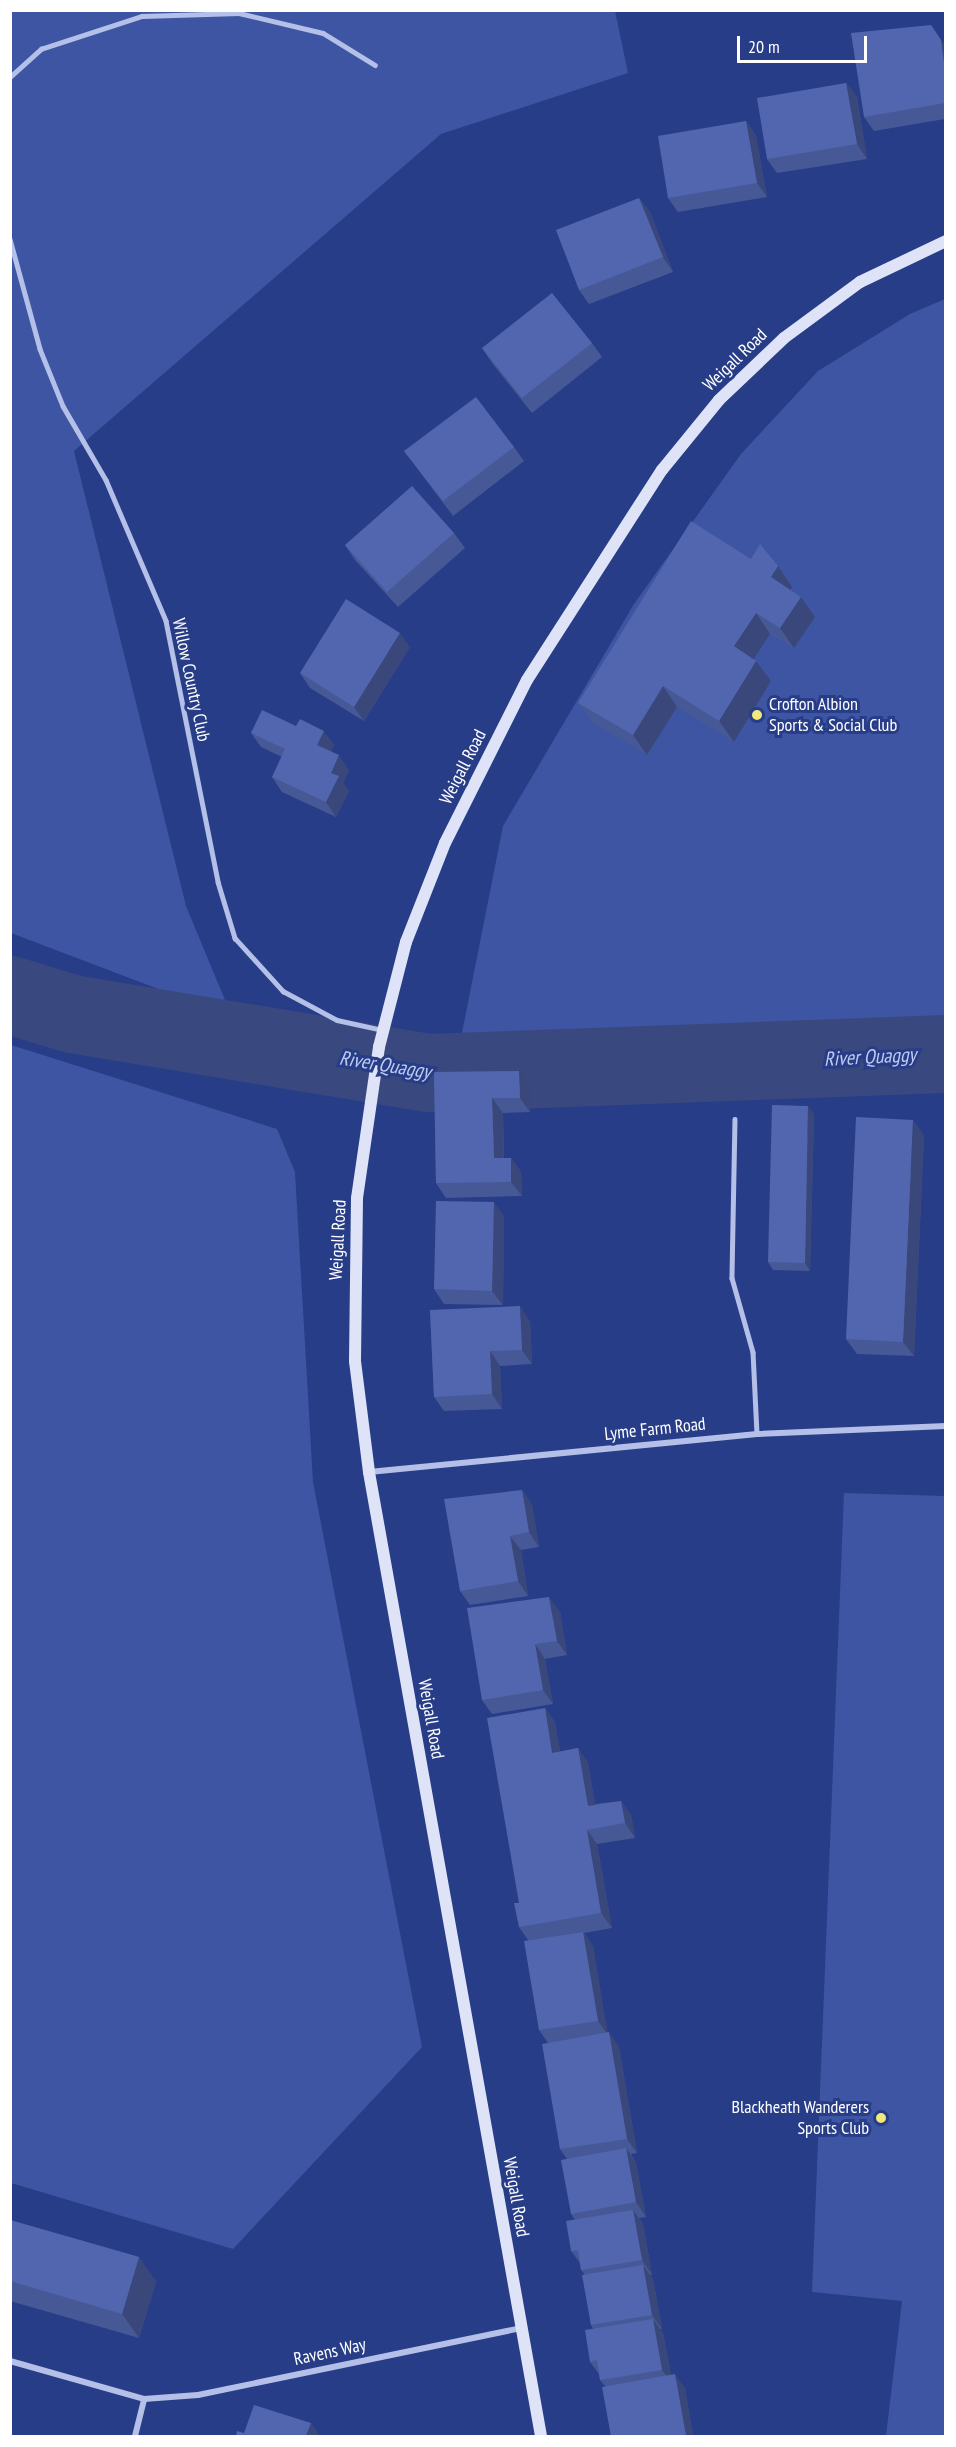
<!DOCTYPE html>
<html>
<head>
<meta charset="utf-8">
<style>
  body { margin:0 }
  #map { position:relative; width:956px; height:2447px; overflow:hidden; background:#283d87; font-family:"PT Sans Narrow",sans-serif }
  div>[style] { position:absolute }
  .green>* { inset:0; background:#3d55a3 }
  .river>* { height:78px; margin:-39px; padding:0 39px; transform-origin:39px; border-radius:39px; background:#39497f }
  .lane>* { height:4.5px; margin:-2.25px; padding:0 2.25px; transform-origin:2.25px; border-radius:2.25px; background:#b4c0e8 }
  .street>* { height:6px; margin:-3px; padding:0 3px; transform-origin:3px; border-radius:3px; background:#b4c0e8 }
  .secondary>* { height:12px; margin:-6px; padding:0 6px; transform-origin:6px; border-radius:6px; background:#dee3f7 }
  .wall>* { inset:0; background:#465896 }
  .shaded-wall>* { inset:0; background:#39477a }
  .building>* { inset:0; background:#5166ae }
  .dots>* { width:16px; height:16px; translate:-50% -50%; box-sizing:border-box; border:3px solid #283d87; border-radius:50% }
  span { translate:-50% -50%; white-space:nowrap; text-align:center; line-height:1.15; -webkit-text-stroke:6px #283d87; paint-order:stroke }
  .street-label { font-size:18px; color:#fff }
  .poi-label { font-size:18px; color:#fff }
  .left { translate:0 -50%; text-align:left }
  .right { translate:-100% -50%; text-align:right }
  .water-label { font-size:20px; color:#bfcbef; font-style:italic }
  .frame { position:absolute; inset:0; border:12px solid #fff; pointer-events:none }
  .scale { position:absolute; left:737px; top:36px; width:130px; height:27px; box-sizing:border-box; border:3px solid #fff; border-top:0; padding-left:8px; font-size:18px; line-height:21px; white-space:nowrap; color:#fff; -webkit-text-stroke:4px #283d87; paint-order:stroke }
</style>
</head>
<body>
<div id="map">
  <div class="green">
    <div style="clip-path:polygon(10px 11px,615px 11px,628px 73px,441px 134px,74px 451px,186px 906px,232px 1017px,11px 933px)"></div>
    <div style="clip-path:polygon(945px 299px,945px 1017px,461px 1038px,503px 826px,634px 604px,741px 454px,818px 371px,910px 314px)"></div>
    <div style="clip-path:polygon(11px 1045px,277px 1129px,295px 1172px,313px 1482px,422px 2047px,233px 2249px,11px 2183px)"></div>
    <div style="clip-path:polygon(844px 1493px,945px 1496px,945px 2436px,886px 2436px,902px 2301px,812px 2292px)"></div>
  </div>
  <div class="river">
    <div style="left:10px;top:995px;width:65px;rotate:17deg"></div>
    <div style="left:72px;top:1014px;width:363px;rotate:9.4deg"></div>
    <div style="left:430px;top:1073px;width:516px;rotate:-2.11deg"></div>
  </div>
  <div class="lane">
    <div style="left:10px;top:77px;width:42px;rotate:-42.1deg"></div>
    <div style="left:41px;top:49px;width:106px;rotate:-18.1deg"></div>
    <div style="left:142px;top:16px;width:97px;rotate:-1.8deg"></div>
    <div style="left:239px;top:13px;width:86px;rotate:13.4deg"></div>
    <div style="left:323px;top:33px;width:61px;rotate:31.6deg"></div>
    <div style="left:10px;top:239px;width:114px;rotate:74.7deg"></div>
    <div style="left:40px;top:349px;width:61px;rotate:68deg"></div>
    <div style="left:63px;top:406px;width:86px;rotate:59.8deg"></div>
    <div style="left:106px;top:480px;width:153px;rotate:66.9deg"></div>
    <div style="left:166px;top:621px;width:266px;rotate:78.7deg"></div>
    <div style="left:218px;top:882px;width:59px;rotate:73.1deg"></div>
    <div style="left:235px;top:938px;width:72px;rotate:47.8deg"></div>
    <div style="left:283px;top:991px;width:61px;rotate:28.2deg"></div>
    <div style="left:337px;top:1020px;width:47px;rotate:12.3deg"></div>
    <div style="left:735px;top:1119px;width:159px;rotate:91.1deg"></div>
    <div style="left:732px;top:1278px;width:77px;rotate:74.2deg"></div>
    <div style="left:753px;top:1352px;width:82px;rotate:87.2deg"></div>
  </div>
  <div class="street">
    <div style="left:369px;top:1472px;width:390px;rotate:-5.6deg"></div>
    <div style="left:757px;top:1434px;width:189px;rotate:-2.4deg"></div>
    <div style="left:10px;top:2361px;width:139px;rotate:15.8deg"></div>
    <div style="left:144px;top:2399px;width:54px;rotate:-4.2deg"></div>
    <div style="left:198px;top:2395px;width:331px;rotate:-11.7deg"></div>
    <div style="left:135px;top:2436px;width:38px;rotate:-76deg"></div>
  </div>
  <div class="secondary">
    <div style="left:541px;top:2436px;width:979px;rotate:-100.12deg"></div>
    <div style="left:369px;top:1472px;width:112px;rotate:-97.2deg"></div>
    <div style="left:355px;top:1361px;width:163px;rotate:-89.3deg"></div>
    <div style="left:357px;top:1198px;width:153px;rotate:-81.7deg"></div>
    <div style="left:379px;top:1047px;width:108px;rotate:-75.6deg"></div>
    <div style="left:406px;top:942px;width:106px;rotate:-68.5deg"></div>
    <div style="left:445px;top:843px;width:182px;rotate:-63.3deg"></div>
    <div style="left:527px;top:680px;width:250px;rotate:-57.3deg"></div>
    <div style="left:662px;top:470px;width:90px;rotate:-50.8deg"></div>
    <div style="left:719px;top:400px;width:90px;rotate:-43.6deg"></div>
    <div style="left:784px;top:338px;width:94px;rotate:-36.4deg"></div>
    <div style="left:860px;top:282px;width:95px;rotate:-25.5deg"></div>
  </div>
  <div class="wall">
    <div style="clip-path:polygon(931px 25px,945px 46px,945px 119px,874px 131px,864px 117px)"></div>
    <div style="clip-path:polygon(846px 83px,857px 97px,867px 159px,777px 173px,767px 159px)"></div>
    <div style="clip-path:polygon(746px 121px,756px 136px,767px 197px,678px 212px,668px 198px)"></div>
    <div style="clip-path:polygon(639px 198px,650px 212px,673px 272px,589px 304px,579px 290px)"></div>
    <div style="clip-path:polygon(592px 343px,602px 357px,532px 413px,492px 363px,482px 348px)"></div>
    <div style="clip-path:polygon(514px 447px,524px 461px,453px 516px,404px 451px)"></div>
    <div style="clip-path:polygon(454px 533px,465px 548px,398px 607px,355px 560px,345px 545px)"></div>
    <div style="clip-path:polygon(792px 587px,790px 590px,801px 597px,815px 617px,794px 648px,770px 634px,753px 659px,771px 681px,734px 742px,677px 707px,647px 755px,593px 723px,578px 703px)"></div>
    <div style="clip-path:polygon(410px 647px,364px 721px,310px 688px,300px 673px)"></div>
    <div style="clip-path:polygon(251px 733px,334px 745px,331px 752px,349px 770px,343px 783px,349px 791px,336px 817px,282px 792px,272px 777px,282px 757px,261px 747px)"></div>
    <div style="clip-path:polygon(434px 1072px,530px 1085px,530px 1112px,503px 1113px,504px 1158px,511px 1158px,521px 1172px,522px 1196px,446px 1198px,436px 1183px)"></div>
    <div style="clip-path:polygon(814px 1114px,810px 1271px,773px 1270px,768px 1262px)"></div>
    <div style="clip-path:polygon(924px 1135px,914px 1356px,857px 1354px,846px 1339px)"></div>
    <div style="clip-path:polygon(504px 1216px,503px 1305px,444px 1304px,434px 1289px)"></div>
    <div style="clip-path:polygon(430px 1310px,530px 1321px,532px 1364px,500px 1366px,502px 1409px,444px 1411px,434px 1397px)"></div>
    <div style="clip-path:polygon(522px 1490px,532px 1505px,539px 1547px,521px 1550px,528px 1596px,470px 1605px,460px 1591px)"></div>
    <div style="clip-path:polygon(560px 1612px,567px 1655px,545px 1659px,553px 1704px,492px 1714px,482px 1700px)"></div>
    <div style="clip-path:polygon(545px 1708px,555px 1722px,560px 1752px,578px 1748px,588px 1763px,595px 1804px,621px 1801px,631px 1815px,635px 1838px,597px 1844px,612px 1928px,584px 1933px,593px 1946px,607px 2032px,619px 2047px,637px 2153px,631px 2154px,636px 2163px,646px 2217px,639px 2218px,643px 2224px,652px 2275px,650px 2275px,653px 2279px,662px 2329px,660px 2329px,663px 2333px,671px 2375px,685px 2388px,693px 2436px,611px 2436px,605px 2386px,600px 2380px,599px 2374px,590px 2362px,593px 2329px,591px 2325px,585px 2275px,581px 2270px,580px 2263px,571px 2251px,575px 2220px,571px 2214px,567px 2159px,560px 2149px,548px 2043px,539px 2030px,528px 1940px,519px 1927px,519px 1903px)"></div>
    <div style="clip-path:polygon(10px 2220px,139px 2257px,156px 2282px,139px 2338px,10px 2301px)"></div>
  </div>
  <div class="shaded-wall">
    <div style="clip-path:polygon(931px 25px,945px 46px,945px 70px)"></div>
    <div style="clip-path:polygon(846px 83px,857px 97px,867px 159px,857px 144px)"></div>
    <div style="clip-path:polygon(746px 121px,756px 136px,767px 197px,757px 183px)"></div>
    <div style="clip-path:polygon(639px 198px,650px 212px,673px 272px,663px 257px)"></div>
    <div style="clip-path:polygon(778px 566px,792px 587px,785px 598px,771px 577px)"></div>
    <div style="clip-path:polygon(801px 597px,815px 617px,794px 648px,780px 628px)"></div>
    <div style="clip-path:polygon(756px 613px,770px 634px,749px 666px,734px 646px)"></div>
    <div style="clip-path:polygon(400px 633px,410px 647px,364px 721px,354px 707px)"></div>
    <div style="clip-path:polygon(756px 661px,771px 681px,734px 742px,719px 721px)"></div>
    <div style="clip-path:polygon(663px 686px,677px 707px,647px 755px,633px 735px)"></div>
    <div style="clip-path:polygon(324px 731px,334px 745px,328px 760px,317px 745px)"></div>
    <div style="clip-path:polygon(339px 755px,349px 770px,343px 783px,349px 791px,336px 817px,326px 802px,331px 773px)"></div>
    <div style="clip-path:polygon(519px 1071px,530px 1085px,530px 1112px,520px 1098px)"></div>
    <div style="clip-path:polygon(492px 1098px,503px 1113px,504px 1172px,494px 1158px)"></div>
    <div style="clip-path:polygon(808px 1106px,814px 1114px,810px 1271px,805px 1263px)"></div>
    <div style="clip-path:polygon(913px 1120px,924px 1135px,914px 1356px,903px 1342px)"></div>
    <div style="clip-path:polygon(511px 1158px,521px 1172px,522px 1196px,511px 1182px)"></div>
    <div style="clip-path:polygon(494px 1202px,504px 1216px,503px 1305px,492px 1291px)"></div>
    <div style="clip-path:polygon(520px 1306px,530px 1321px,532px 1364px,522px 1350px)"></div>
    <div style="clip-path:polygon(490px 1351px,500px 1366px,502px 1409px,492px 1394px)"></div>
    <div style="clip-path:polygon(522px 1490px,532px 1505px,539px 1547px,529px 1532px)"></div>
    <div style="clip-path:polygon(510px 1536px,521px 1550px,528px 1596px,518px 1581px)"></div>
    <div style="clip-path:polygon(549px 1597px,560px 1612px,567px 1655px,557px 1641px)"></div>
    <div style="clip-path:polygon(535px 1644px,545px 1659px,553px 1704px,543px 1690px)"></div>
    <div style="clip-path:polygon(545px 1708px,555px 1722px,563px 1767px,552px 1753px)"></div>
    <div style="clip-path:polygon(578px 1748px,588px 1763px,598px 1820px,588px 1806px)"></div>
    <div style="clip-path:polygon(621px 1801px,631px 1815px,635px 1838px,625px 1823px)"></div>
    <div style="clip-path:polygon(587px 1830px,597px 1844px,612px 1928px,601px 1913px)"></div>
    <div style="clip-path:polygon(583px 1932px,593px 1946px,608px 2035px,598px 2021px)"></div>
    <div style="clip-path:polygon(609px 2032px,619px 2047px,637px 2153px,627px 2139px)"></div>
    <div style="clip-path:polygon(626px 2148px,636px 2163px,646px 2217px,636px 2202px)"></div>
    <div style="clip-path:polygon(633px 2210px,643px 2224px,652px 2275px,642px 2260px)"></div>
    <div style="clip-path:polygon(139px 2257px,156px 2282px,139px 2338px,122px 2314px)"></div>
    <div style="clip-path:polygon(643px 2265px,653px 2279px,662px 2329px,652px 2315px)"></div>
    <div style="clip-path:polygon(653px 2319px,663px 2333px,673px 2384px,662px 2370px)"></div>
    <div style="clip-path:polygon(675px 2374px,685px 2388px,693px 2436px,686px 2436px)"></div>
    <div style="clip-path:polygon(311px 2423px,320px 2436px,306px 2436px)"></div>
  </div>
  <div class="building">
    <div style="clip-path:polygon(931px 25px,941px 40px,945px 70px,945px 103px,864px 117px,851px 33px)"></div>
    <div style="clip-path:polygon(846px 83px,857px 144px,767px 159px,757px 98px)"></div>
    <div style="clip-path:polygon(746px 121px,757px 183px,668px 198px,658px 136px)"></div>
    <div style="clip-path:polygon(639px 198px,663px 257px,579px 290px,556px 230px)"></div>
    <div style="clip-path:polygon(552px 293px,592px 343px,522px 398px,482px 348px)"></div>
    <div style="clip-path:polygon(476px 397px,514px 447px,443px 501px,404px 451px)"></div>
    <div style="clip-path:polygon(412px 486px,454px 533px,387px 592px,345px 545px)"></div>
    <div style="clip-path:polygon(691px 521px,751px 559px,760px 544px,778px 566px,771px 577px,801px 597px,780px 628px,756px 613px,734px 646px,756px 661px,719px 721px,663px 686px,633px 735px,578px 703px)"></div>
    <div style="clip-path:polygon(346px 599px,400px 633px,354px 707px,300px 673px)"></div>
    <div style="clip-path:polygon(262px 710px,296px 726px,300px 719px,324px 731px,317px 745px,339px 755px,331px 773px,339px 776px,326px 802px,272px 777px,285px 749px,251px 733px)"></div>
    <div style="clip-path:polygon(519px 1071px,520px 1098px,492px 1098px,494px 1158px,511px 1158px,511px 1182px,436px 1183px,434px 1072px)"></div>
    <div style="clip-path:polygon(772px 1105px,808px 1106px,805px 1263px,768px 1262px)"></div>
    <div style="clip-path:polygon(856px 1117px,913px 1120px,903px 1342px,846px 1339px)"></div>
    <div style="clip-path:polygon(436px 1201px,494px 1202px,492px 1291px,434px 1289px)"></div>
    <div style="clip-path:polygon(520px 1306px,522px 1350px,490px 1351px,492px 1394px,434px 1397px,430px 1310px)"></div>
    <div style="clip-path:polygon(522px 1490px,529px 1532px,510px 1536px,518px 1581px,460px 1591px,444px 1499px)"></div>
    <div style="clip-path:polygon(549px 1597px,557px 1641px,535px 1644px,543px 1690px,482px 1700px,467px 1608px)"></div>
    <div style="clip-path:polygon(545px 1708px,552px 1753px,578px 1748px,588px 1806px,621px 1801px,625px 1823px,587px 1830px,601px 1913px,519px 1927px,514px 1903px,519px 1903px,487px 1718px)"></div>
    <div style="clip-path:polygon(583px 1932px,598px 2021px,539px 2030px,524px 1941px)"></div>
    <div style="clip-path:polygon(609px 2032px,627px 2139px,560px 2149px,542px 2044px)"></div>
    <div style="clip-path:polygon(626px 2148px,636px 2202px,571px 2214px,561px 2160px)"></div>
    <div style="clip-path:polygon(633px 2210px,642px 2260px,581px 2270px,578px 2250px,571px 2251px,566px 2221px)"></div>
    <div style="clip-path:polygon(10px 2220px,139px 2257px,122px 2314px,10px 2281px)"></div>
    <div style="clip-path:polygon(643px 2265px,652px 2315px,591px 2325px,582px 2275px)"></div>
    <div style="clip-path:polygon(653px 2319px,662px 2370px,600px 2380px,597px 2360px,590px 2362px,585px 2330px)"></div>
    <div style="clip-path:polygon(675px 2374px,686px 2436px,611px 2436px,602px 2387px)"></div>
    <div style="clip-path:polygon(254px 2405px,311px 2423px,306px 2436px,236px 2436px,237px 2431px,244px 2433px)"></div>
  </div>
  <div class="dots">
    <div style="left:757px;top:715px;background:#f0e87a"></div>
    <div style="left:881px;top:2118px;background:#f0e87a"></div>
  </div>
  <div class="street-label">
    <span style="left:735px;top:360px;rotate:-44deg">Weigall Road</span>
    <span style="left:191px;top:680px;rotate:78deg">Willow Country Club</span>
    <span style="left:463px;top:767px;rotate:-63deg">Weigall Road</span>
    <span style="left:338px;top:1240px;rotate:-87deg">Weigall Road</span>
    <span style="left:655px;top:1429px;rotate:-6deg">Lyme Farm Road</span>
    <span style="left:431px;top:1719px;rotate:80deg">Weigall Road</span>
    <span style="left:516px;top:2197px;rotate:80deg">Weigall Road</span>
    <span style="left:330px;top:2352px;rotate:-12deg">Ravens Way</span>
  </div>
  <div class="poi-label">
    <span class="left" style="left:769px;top:715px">Crofton Albion<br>Sports &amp; Social Club</span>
    <span class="right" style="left:869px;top:2118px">Blackheath Wanderers<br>Sports Club</span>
  </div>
  <div class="water-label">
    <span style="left:870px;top:1057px;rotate:-3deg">River Quaggy</span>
    <span style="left:385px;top:1065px;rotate:9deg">River Quaggy</span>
  </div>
  <div class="frame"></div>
  <div class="scale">20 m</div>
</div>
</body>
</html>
